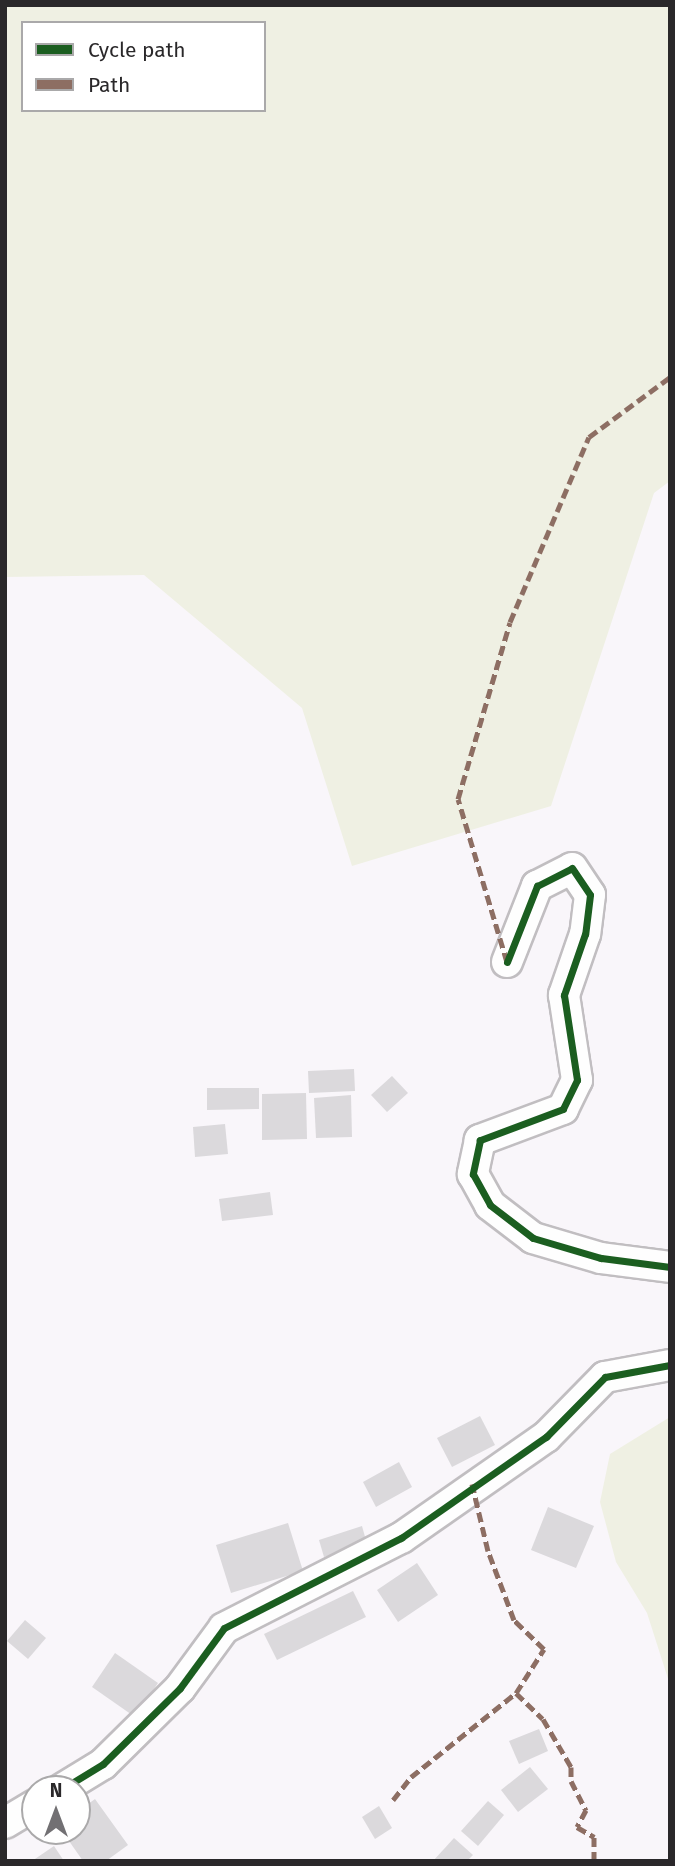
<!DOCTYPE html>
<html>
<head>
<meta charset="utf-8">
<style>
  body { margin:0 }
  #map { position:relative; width:675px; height:1866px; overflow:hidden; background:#f9f6fa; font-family:"Fira Sans",sans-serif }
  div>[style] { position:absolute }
  .green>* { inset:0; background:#eff0e3 }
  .building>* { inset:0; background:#dbd9dc }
  .roads { filter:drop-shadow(2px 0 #c1bec1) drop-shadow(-2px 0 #c1bec1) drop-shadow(0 2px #c1bec1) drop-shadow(0 -2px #c1bec1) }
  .minor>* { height:30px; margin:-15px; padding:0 15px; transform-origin:15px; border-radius:15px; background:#fefefe }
  .quiet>* { height:5px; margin-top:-2.5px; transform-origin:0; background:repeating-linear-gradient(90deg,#8d6e63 0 10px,transparent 0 15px) }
  .cycleway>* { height:7px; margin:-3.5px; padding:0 3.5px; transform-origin:3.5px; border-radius:3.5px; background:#1b5e20 }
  span { translate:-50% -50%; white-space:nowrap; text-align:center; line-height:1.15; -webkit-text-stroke:5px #fff; paint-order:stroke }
  .frame { position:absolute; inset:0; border:7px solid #2a282a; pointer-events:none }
  .legend { position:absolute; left:21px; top:21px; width:245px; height:91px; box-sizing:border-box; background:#fff; border:2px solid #aaa9aa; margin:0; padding:9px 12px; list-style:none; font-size:21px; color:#2a282a }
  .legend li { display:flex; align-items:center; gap:14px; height:35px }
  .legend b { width:35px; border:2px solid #aaa9aa }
  .north { position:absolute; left:21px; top:1775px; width:70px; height:70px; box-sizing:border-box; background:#fff; border:2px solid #aaa9aa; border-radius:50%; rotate:0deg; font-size:19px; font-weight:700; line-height:28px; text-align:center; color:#2a282a }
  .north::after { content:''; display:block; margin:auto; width:24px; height:32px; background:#727073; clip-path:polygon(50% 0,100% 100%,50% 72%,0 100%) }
</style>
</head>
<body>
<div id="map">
  <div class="green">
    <div style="clip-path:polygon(evenodd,5px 5px,670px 5px,670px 481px,654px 493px,551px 806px,352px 866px,302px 708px,144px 575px,5px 577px,5px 5px,23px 23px,264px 23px,264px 110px,23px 110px,23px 23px)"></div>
    <div style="clip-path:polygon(670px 1417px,670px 1685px,647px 1613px,616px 1562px,600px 1502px,610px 1454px)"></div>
  </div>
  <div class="building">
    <div style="clip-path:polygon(354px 1069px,355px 1091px,309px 1093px,308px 1071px)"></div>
    <div style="clip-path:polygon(392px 1076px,408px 1093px,387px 1112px,371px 1095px)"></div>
    <div style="clip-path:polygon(207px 1088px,259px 1088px,259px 1109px,207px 1110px)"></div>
    <div style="clip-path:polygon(306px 1093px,307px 1139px,262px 1140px,262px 1094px)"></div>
    <div style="clip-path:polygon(351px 1095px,352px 1137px,316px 1138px,314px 1098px)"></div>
    <div style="clip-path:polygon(225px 1124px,228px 1154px,195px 1157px,193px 1127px)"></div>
    <div style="clip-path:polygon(270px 1192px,273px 1215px,222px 1221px,219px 1199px)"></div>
    <div style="clip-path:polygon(480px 1416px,495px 1445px,452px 1467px,437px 1438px)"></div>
    <div style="clip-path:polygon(399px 1462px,412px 1487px,376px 1507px,363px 1482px)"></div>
    <div style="clip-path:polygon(548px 1507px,594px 1526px,576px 1568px,531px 1550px)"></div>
    <div style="clip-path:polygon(288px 1523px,303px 1571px,231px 1593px,216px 1545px)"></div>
    <div style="clip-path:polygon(362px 1526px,367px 1544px,324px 1557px,319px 1540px)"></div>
    <div style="clip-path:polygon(417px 1563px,438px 1595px,398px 1622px,377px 1590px)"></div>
    <div style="clip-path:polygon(353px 1591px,366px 1617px,277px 1660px,264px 1634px)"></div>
    <div style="clip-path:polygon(25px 1620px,46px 1638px,28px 1659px,7px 1641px)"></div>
    <div style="clip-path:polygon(115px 1653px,158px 1683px,135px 1717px,92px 1687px)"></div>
    <div style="clip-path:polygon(539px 1729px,548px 1751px,519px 1764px,509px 1741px)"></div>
    <div style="clip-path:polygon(530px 1767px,548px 1789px,518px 1812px,501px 1790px)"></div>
    <div style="clip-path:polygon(95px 1799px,128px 1845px,106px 1861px,83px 1861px,62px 1831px,77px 1831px,77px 1812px)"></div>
    <div style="clip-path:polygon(488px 1801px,504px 1815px,478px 1846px,461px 1831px)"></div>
    <div style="clip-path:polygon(379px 1806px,392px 1828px,375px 1839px,362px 1817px)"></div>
    <div style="clip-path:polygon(454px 1838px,473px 1855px,467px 1861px,433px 1861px)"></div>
    <div style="clip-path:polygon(54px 1846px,64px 1861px,32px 1861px)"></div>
  </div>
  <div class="roads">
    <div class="minor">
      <div style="left:507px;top:962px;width:82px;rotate:-68.5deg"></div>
      <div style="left:537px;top:886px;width:39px;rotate:-27deg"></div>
      <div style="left:572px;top:868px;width:32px;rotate:56deg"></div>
      <div style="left:590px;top:895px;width:39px;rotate:97deg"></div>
      <div style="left:585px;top:934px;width:65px;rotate:109deg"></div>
      <div style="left:564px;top:995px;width:86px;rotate:81.3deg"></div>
      <div style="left:577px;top:1080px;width:32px;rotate:116deg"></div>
      <div style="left:563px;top:1109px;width:89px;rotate:159.5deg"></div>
      <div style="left:480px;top:1140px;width:35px;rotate:102deg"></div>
      <div style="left:473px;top:1174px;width:35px;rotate:61deg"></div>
      <div style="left:490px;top:1205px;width:54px;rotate:37.5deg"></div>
      <div style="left:533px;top:1238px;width:71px;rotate:16.4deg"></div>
      <div style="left:601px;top:1258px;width:70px;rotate:7.4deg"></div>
      <div style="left:62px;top:1789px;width:48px;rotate:-31.4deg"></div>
      <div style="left:103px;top:1764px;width:108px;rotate:-44.6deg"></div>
      <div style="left:180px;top:1688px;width:74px;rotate:-53.7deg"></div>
      <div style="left:224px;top:1628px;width:199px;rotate:-27deg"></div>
      <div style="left:401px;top:1538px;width:177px;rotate:-34.9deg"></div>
      <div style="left:546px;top:1437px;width:84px;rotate:-45.5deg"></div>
      <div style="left:605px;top:1377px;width:66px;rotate:-10.5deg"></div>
      <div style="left:5px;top:1823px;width:35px;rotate:-31deg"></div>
    </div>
  </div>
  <div class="quiet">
    <div style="left:507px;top:962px;width:170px;rotate:-106.7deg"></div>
    <div style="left:458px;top:799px;width:184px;rotate:-73.6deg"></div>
    <div style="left:510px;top:622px;width:201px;rotate:-66.9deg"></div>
    <div style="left:589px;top:437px;width:101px;rotate:-36.5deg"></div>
    <div style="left:516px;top:1693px;width:37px;rotate:44deg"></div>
    <div style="left:543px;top:1719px;width:56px;rotate:59.7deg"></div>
    <div style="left:571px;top:1767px;width:14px;rotate:90deg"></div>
    <div style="left:571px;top:1781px;width:33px;rotate:63deg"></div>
    <div style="left:586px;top:1810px;width:19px;rotate:118deg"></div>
    <div style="left:577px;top:1827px;width:20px;rotate:30deg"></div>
    <div style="left:594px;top:1837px;width:24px;rotate:90deg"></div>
    <div style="left:393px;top:1800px;width:29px;rotate:-52deg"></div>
    <div style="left:411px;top:1777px;width:134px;rotate:-38.7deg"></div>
    <div style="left:516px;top:1693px;width:52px;rotate:-57.5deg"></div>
    <div style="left:544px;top:1649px;width:42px;rotate:-136deg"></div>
    <div style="left:514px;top:1620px;width:74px;rotate:-110.6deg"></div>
    <div style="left:488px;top:1551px;width:69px;rotate:-103.4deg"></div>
  </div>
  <div class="cycleway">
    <div style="left:507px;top:962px;width:82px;rotate:-68.5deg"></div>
    <div style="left:537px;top:886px;width:39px;rotate:-27deg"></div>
    <div style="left:572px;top:868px;width:32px;rotate:56deg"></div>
    <div style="left:590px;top:895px;width:39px;rotate:97deg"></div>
    <div style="left:585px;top:934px;width:65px;rotate:109deg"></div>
    <div style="left:564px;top:995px;width:86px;rotate:81.3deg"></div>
    <div style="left:577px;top:1080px;width:32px;rotate:116deg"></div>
    <div style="left:563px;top:1109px;width:89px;rotate:159.5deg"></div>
    <div style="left:480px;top:1140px;width:35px;rotate:102deg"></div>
    <div style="left:473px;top:1174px;width:35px;rotate:61deg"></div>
    <div style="left:490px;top:1205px;width:54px;rotate:37.5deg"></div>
    <div style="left:533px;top:1238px;width:71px;rotate:16.4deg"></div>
    <div style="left:601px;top:1258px;width:70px;rotate:7.4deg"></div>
    <div style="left:62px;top:1789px;width:48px;rotate:-31.4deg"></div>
    <div style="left:103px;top:1764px;width:108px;rotate:-44.6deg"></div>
    <div style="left:180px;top:1688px;width:74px;rotate:-53.7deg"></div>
    <div style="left:224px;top:1628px;width:199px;rotate:-27deg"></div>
    <div style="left:401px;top:1538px;width:177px;rotate:-34.9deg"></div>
    <div style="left:546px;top:1437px;width:84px;rotate:-45.5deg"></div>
    <div style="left:605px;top:1377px;width:66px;rotate:-10.5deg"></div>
  </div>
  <div class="frame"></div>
  <ul class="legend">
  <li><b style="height:9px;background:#1b5e20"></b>Cycle path</li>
  <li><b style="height:9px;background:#8d6e63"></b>Path</li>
  </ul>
  <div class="north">N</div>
</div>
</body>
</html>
